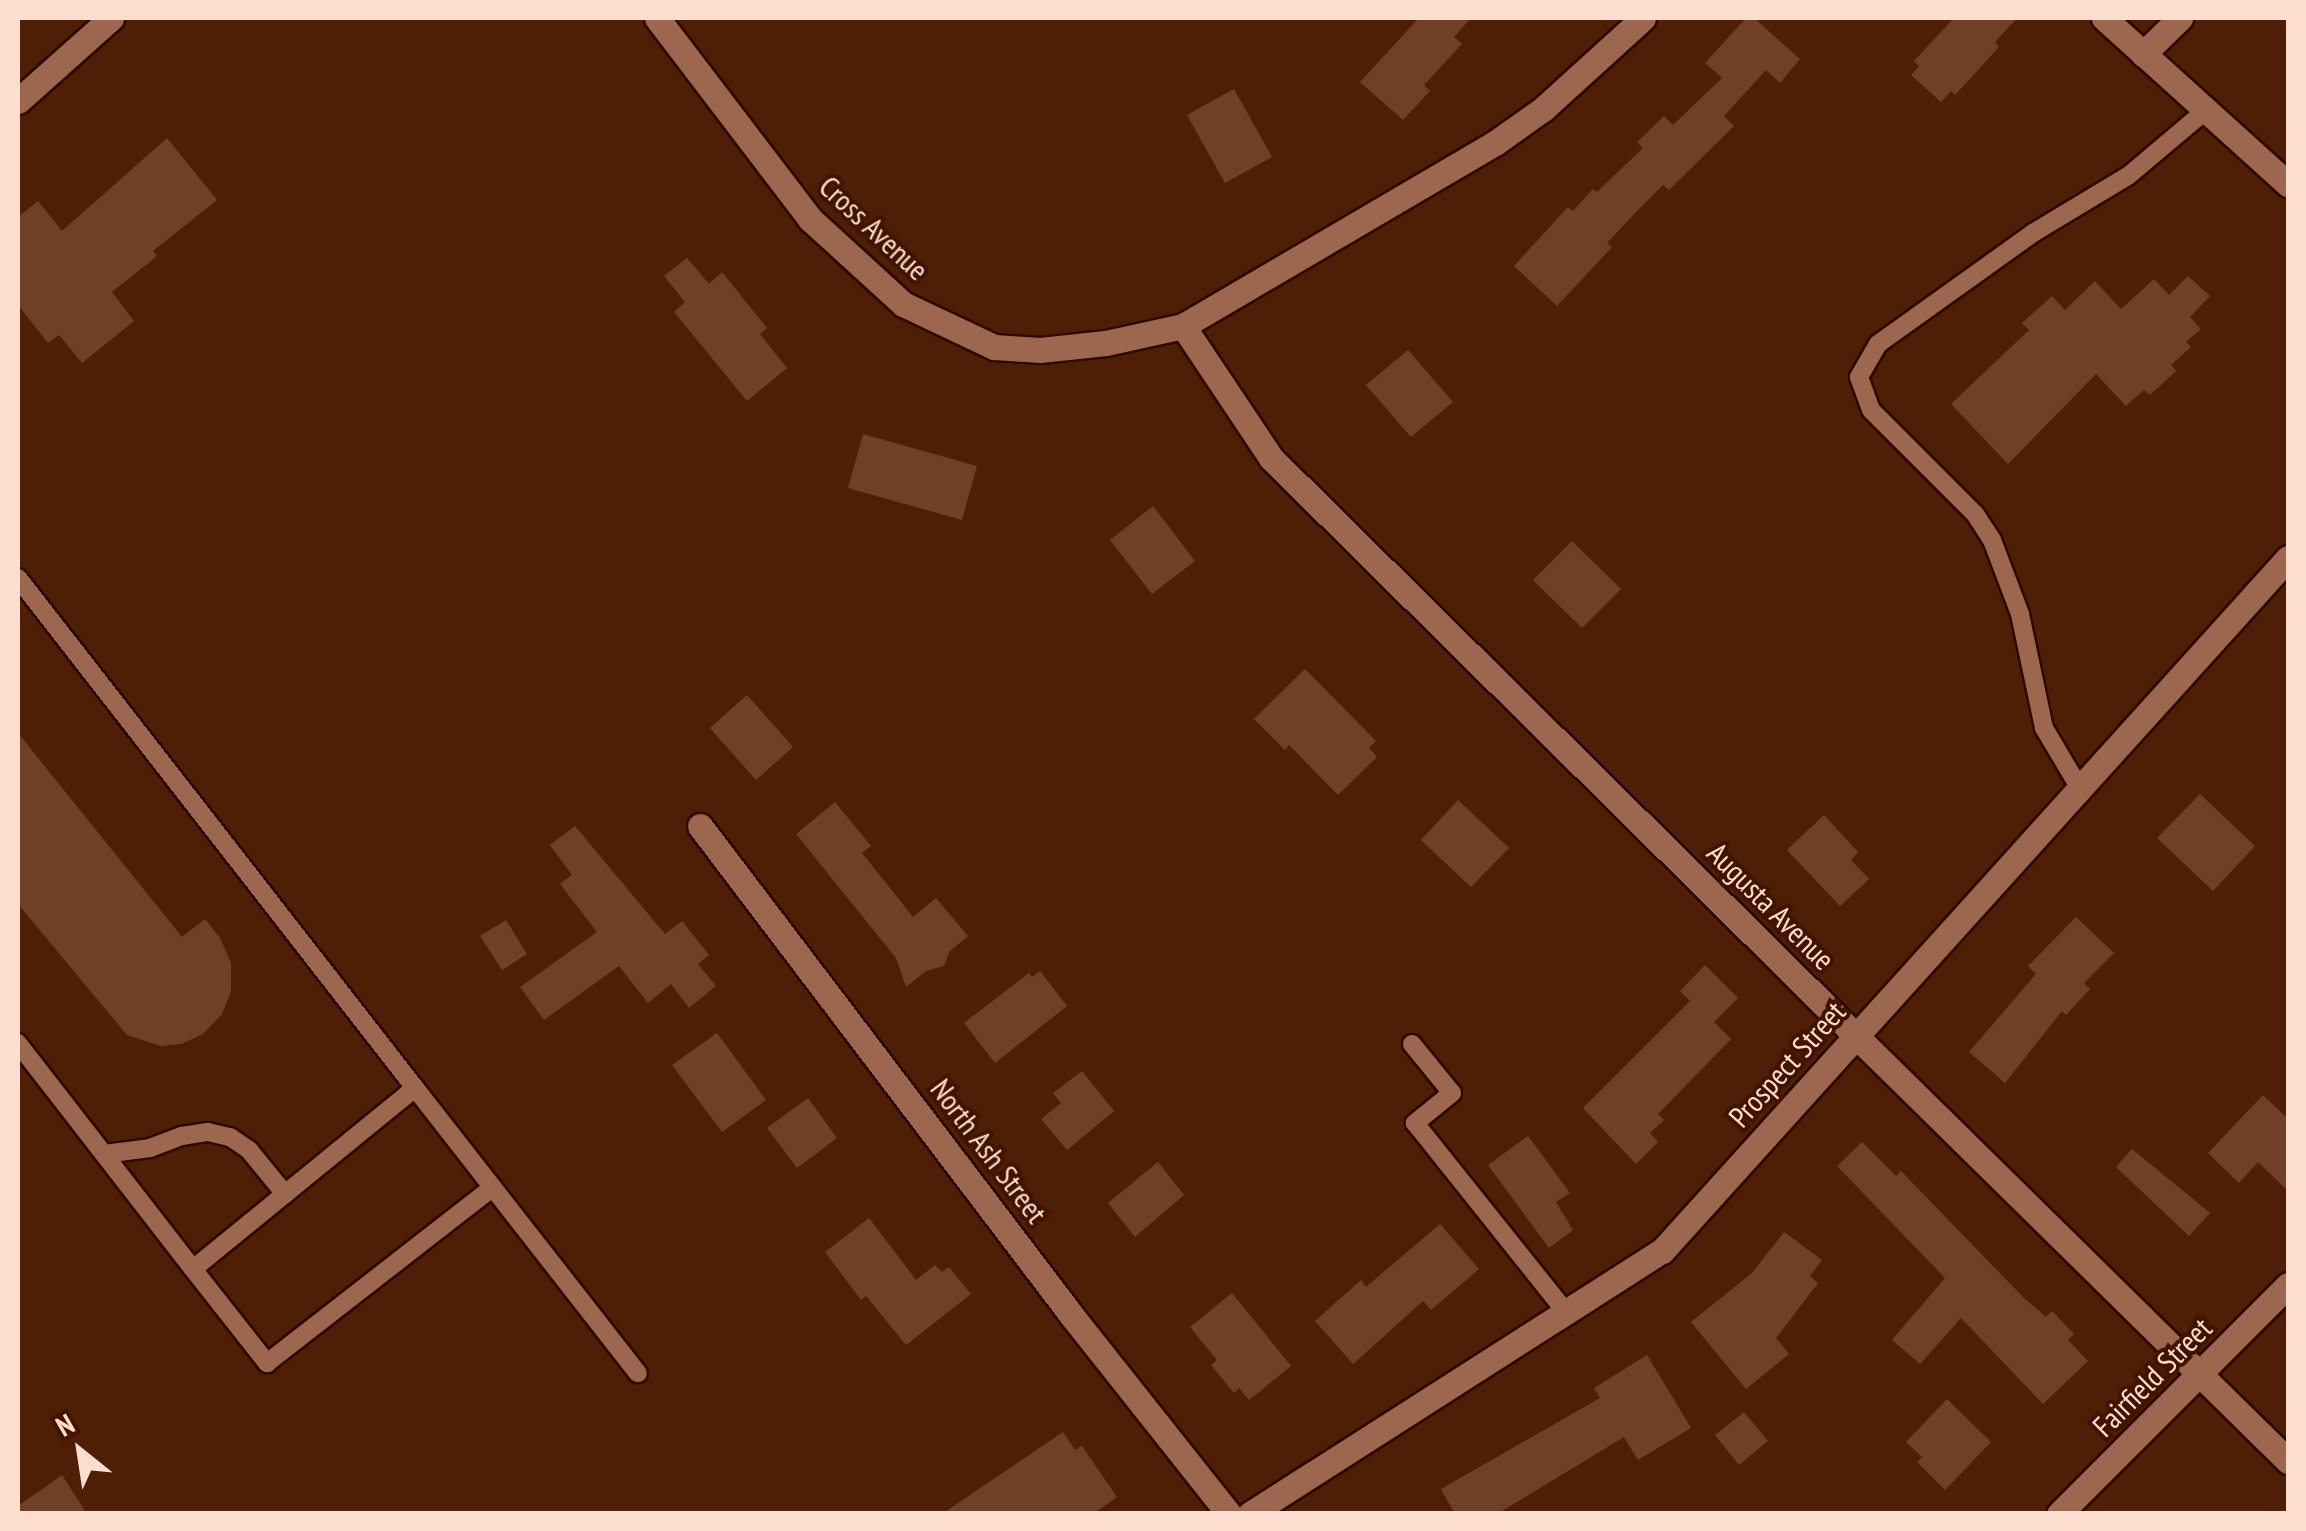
<!DOCTYPE html>
<html>
<head>
<meta charset="utf-8">
<style>
  body { margin:0 }
  #map { position:relative; width:2306px; height:1531px; overflow:hidden; background:#4e1f06; font-family:"PT Sans Narrow",sans-serif }
  div>[style] { position:absolute }
  .building>* { inset:0; background:#713f28 }
  .roads { filter:drop-shadow(2px 0 #2d0a00) drop-shadow(-2px 0 #2d0a00) drop-shadow(0 2px #2d0a00) drop-shadow(0 -2px #2d0a00) }
  .service>* { height:18px; margin:-9px; padding:0 9px; transform-origin:9px; border-radius:9px; background:#9d664e }
  .minor>* { height:25px; margin:-12.5px; padding:0 12.5px; transform-origin:12.5px; border-radius:12.5px; background:#9d664e }
  .tertiary>* { height:25px; margin:-12.5px; padding:0 12.5px; transform-origin:12.5px; border-radius:12.5px; background:#9d664e }
  span { translate:-50% -50%; white-space:nowrap; text-align:center; line-height:1.15; -webkit-text-stroke:8px #421400; paint-order:stroke }
  .street-label { font-size:30px; color:#fcddd0 }
  .frame { position:absolute; inset:0; border:20px solid #fcddd0; pointer-events:none }
  .north { position:absolute; left:30px; top:1401px; width:100px; height:100px; -webkit-text-stroke:8px #421400; paint-order:stroke; rotate:330deg; font-size:28px; font-weight:700; line-height:40px; text-align:center; color:#fcddd0 }
  .north::after { content:''; display:block; margin:auto; width:35px; height:45px; background:#fcddd0; clip-path:polygon(50% 0,100% 100%,50% 72%,0 100%) }
</style>
</head>
<body>
<div id="map">
  <div class="building">
    <div style="clip-path:polygon(1419px 18px,1471px 18px,1454px 37px,1462px 44px,1424px 85px,1430px 91px,1403px 120px,1360px 82px)"></div>
    <div style="clip-path:polygon(1746px 18px,1754px 18px,1800px 59px,1780px 83px,1766px 70px,1724px 116px,1734px 126px,1669px 190px,1663px 185px,1635px 213px,1607px 243px,1612px 247px,1557px 306px,1514px 266px,1568px 207px,1573px 211px,1593px 189px,1597px 192px,1643px 148px,1637px 142px,1664px 116px,1673px 125px,1722px 78px,1705px 63px)"></div>
    <div style="clip-path:polygon(1954px 18px,2017px 18px,1995px 42px,1999px 47px,1955px 95px,1951px 91px,1941px 102px,1911px 75px,1919px 66px,1914px 61px)"></div>
    <div style="clip-path:polygon(1234px 89px,1272px 157px,1225px 183px,1187px 115px)"></div>
    <div style="clip-path:polygon(167px 138px,217px 200px,153px 251px,157px 256px,112px 292px,134px 321px,82px 363px,59px 335px,48px 343px,18px 305px,18px 217px,38px 201px,62px 231px)"></div>
    <div style="clip-path:polygon(687px 258px,709px 284px,722px 272px,767px 328px,760px 334px,787px 368px,747px 401px,674px 312px,685px 302px,664px 276px)"></div>
    <div style="clip-path:polygon(2188px 276px,2210px 296px,2190px 317px,2201px 329px,2186px 342px,2191px 347px,2171px 365px,2176px 371px,2150px 395px,2144px 390px,2126px 406px,2096px 374px,2008px 464px,1951px 404px,2029px 330px,2022px 323px,2052px 296px,2065px 310px,2095px 281px,2121px 309px,2154px 279px,2169px 295px)"></div>
    <div style="clip-path:polygon(1408px 350px,1453px 402px,1411px 437px,1366px 385px)"></div>
    <div style="clip-path:polygon(863px 434px,977px 466px,962px 520px,848px 488px)"></div>
    <div style="clip-path:polygon(1153px 506px,1195px 561px,1152px 594px,1110px 540px)"></div>
    <div style="clip-path:polygon(1572px 541px,1621px 589px,1582px 628px,1533px 580px)"></div>
    <div style="clip-path:polygon(1305px 669px,1376px 741px,1369px 748px,1377px 757px,1338px 795px,1289px 745px,1285px 750px,1254px 719px)"></div>
    <div style="clip-path:polygon(747px 695px,793px 747px,756px 780px,710px 728px)"></div>
    <div style="clip-path:polygon(18px 733px,182px 937px,205px 919px,220px 938px,231px 963px,231px 991px,222px 1014px,203px 1034px,181px 1044px,161px 1046px,127px 1035px,18px 904px)"></div>
    <div style="clip-path:polygon(2200px 794px,2255px 846px,2213px 891px,2157px 838px)"></div>
    <div style="clip-path:polygon(1458px 800px,1509px 848px,1471px 887px,1421px 840px)"></div>
    <div style="clip-path:polygon(835px 802px,871px 846px,862px 853px,913px 917px,936px 898px,968px 936px,949px 952px,944px 966px,926px 971px,906px 987px,896px 958px,796px 834px)"></div>
    <div style="clip-path:polygon(1824px 815px,1858px 852px,1851px 860px,1869px 879px,1840px 906px,1787px 850px)"></div>
    <div style="clip-path:polygon(575px 826px,665px 934px,682px 921px,709px 955px,698px 964px,716px 986px,689px 1008px,671px 984px,648px 1003px,619px 966px,544px 1020px,520px 987px,597px 932px,560px 884px,572px 875px,550px 845px)"></div>
    <div style="clip-path:polygon(2076px 917px,2114px 953px,2084px 983px,2090px 989px,2066px 1015px,2062px 1011px,2005px 1083px,1969px 1052px,2036px 974px,2028px 966px)"></div>
    <div style="clip-path:polygon(506px 920px,527px 954px,502px 970px,480px 936px)"></div>
    <div style="clip-path:polygon(1705px 965px,1738px 998px,1714px 1022px,1731px 1039px,1658px 1114px,1664px 1120px,1650px 1133px,1658px 1142px,1636px 1164px,1583px 1108px,1690px 1001px,1680px 991px)"></div>
    <div style="clip-path:polygon(1040px 971px,1067px 1006px,995px 1063px,964px 1023px,1029px 973px,1032px 977px)"></div>
    <div style="clip-path:polygon(717px 1033px,766px 1100px,722px 1132px,672px 1065px)"></div>
    <div style="clip-path:polygon(1082px 1071px,1114px 1111px,1067px 1150px,1041px 1119px,1061px 1103px,1053px 1093px)"></div>
    <div style="clip-path:polygon(2263px 1095px,2288px 1119px,2288px 1191px,2258px 1162px,2239px 1183px,2208px 1153px)"></div>
    <div style="clip-path:polygon(808px 1098px,837px 1138px,797px 1168px,767px 1128px)"></div>
    <div style="clip-path:polygon(1528px 1136px,1570px 1193px,1556px 1202px,1573px 1230px,1549px 1248px,1488px 1165px)"></div>
    <div style="clip-path:polygon(1862px 1142px,1896px 1176px,1901px 1171px,2023px 1297px,2046px 1317px,2052px 1311px,2074px 1334px,2068px 1340px,2088px 1361px,2043px 1404px,1961px 1318px,1920px 1364px,1892px 1340px,1945px 1278px,1837px 1166px)"></div>
    <div style="clip-path:polygon(2132px 1149px,2210px 1213px,2189px 1236px,2116px 1167px)"></div>
    <div style="clip-path:polygon(1158px 1162px,1184px 1195px,1135px 1237px,1108px 1203px)"></div>
    <div style="clip-path:polygon(869px 1218px,916px 1280px,935px 1265px,942px 1272px,949px 1267px,971px 1294px,906px 1345px,866px 1296px,861px 1300px,825px 1252px)"></div>
    <div style="clip-path:polygon(1440px 1224px,1479px 1269px,1431px 1310px,1423px 1301px,1353px 1364px,1315px 1321px,1361px 1280px,1366px 1287px)"></div>
    <div style="clip-path:polygon(1784px 1232px,1822px 1260px,1810px 1276px,1818px 1283px,1776px 1338px,1789px 1354px,1746px 1389px,1691px 1322px,1752px 1273px)"></div>
    <div style="clip-path:polygon(1232px 1293px,1291px 1366px,1249px 1400px,1239px 1388px,1234px 1393px,1211px 1365px,1217px 1360px,1190px 1327px)"></div>
    <div style="clip-path:polygon(1647px 1355px,1691px 1428px,1638px 1460px,1624px 1437px,1497px 1514px,1455px 1514px,1441px 1489px,1600px 1398px,1594px 1388px)"></div>
    <div style="clip-path:polygon(1947px 1399px,1991px 1442px,1945px 1490px,1917px 1462px,1922px 1457px,1906px 1442px)"></div>
    <div style="clip-path:polygon(1744px 1412px,1768px 1441px,1739px 1465px,1715px 1435px)"></div>
    <div style="clip-path:polygon(1063px 1432px,1075px 1450px,1082px 1446px,1117px 1497px,1093px 1514px,942px 1514px)"></div>
    <div style="clip-path:polygon(62px 1475px,87px 1514px,18px 1514px,18px 1506px)"></div>
  </div>
  <div class="roads">
    <div class="service">
      <div style="left:18px;top:578px;width:646px;rotate:52.1deg"></div>
      <div style="left:415px;top:1088px;width:286px;rotate:140.8deg"></div>
      <div style="left:193px;top:1269px;width:286px;rotate:-127.8deg"></div>
      <div style="left:2079px;top:787px;width:69px;rotate:-120.7deg"></div>
      <div style="left:2044px;top:728px;width:116px;rotate:-101.9deg"></div>
      <div style="left:2020px;top:614px;width:79px;rotate:-110.7deg"></div>
      <div style="left:1992px;top:540px;width:30px;rotate:-123deg"></div>
      <div style="left:1976px;top:515px;width:148px;rotate:-135deg"></div>
      <div style="left:1871px;top:410px;width:35px;rotate:-110deg"></div>
      <div style="left:1859px;top:377px;width:38px;rotate:-60deg"></div>
      <div style="left:1878px;top:344px;width:191px;rotate:-35.6deg"></div>
      <div style="left:2033px;top:233px;width:111px;rotate:-31deg"></div>
      <div style="left:2128px;top:176px;width:101px;rotate:-40.2deg"></div>
      <div style="left:1412px;top:1044px;width:63px;rotate:50.8deg"></div>
      <div style="left:1452px;top:1093px;width:48px;rotate:141deg"></div>
      <div style="left:1415px;top:1123px;width:242px;rotate:51.4deg"></div>
      <div style="left:415px;top:1088px;width:362px;rotate:52deg"></div>
      <div style="left:104px;top:1154px;width:46px;rotate:-7.4deg"></div>
      <div style="left:150px;top:1148px;width:34px;rotate:-21deg"></div>
      <div style="left:182px;top:1136px;width:26px;rotate:-9deg"></div>
      <div style="left:208px;top:1132px;width:23px;rotate:13deg"></div>
      <div style="left:230px;top:1137px;width:23px;rotate:34deg"></div>
      <div style="left:249px;top:1150px;width:57px;rotate:50.7deg"></div>
      <div style="left:193px;top:1269px;width:120px;rotate:51.8deg"></div>
      <div style="left:267px;top:1363px;width:286px;rotate:-37.9deg"></div>
    </div>
    <div class="minor">
      <div style="left:657px;top:18px;width:253px;rotate:52.7deg"></div>
      <div style="left:810px;top:219px;width:126px;rotate:42.4deg"></div>
      <div style="left:903px;top:304px;width:101px;rotate:25.3deg"></div>
      <div style="left:994px;top:347px;width:46px;rotate:3.7deg"></div>
      <div style="left:1040px;top:350px;width:66px;rotate:-6.1deg"></div>
      <div style="left:1106px;top:343px;width:79px;rotate:-12.4deg"></div>
      <div style="left:1183px;top:326px;width:362px;rotate:-30.4deg"></div>
      <div style="left:1495px;top:143px;width:59px;rotate:-35.3deg"></div>
      <div style="left:1543px;top:109px;width:135px;rotate:-42.3deg"></div>
      <div style="left:2104px;top:18px;width:248px;rotate:42.1deg"></div>
      <div style="left:2143px;top:54px;width:52px;rotate:-44.2deg"></div>
      <div style="left:18px;top:101px;width:125px;rotate:-41.7deg"></div>
      <div style="left:1183px;top:326px;width:159px;rotate:56.3deg"></div>
      <div style="left:1271px;top:458px;width:822px;rotate:44.66deg"></div>
      <div style="left:700px;top:826px;width:615px;rotate:52.79deg"></div>
      <div style="left:1072px;top:1316px;width:253px;rotate:51.6deg"></div>
      <div style="left:2059px;top:1514px;width:324px;rotate:-45deg"></div>
    </div>
    <div class="tertiary">
      <div style="left:1856px;top:1036px;width:606px;rotate:44.53deg"></div>
      <div style="left:1250px;top:1514px;width:489px;rotate:-32.6deg"></div>
      <div style="left:1662px;top:1251px;width:934px;rotate:-47.91deg"></div>
    </div>
  </div>
  <div class="street-label">
    <span style="left:874px;top:228px;rotate:43deg">Cross Avenue</span>
    <span style="left:1771px;top:906px;rotate:45deg">Augusta Avenue</span>
    <span style="left:1787px;top:1064px;rotate:-48deg">Prospect Street</span>
    <span style="left:989px;top:1151px;rotate:53deg">North Ash Street</span>
    <span style="left:2152px;top:1377px;rotate:-45deg">Fairfield Street</span>
  </div>
  <div class="frame"></div>
  <div class="north">N</div>
</div>
</body>
</html>
